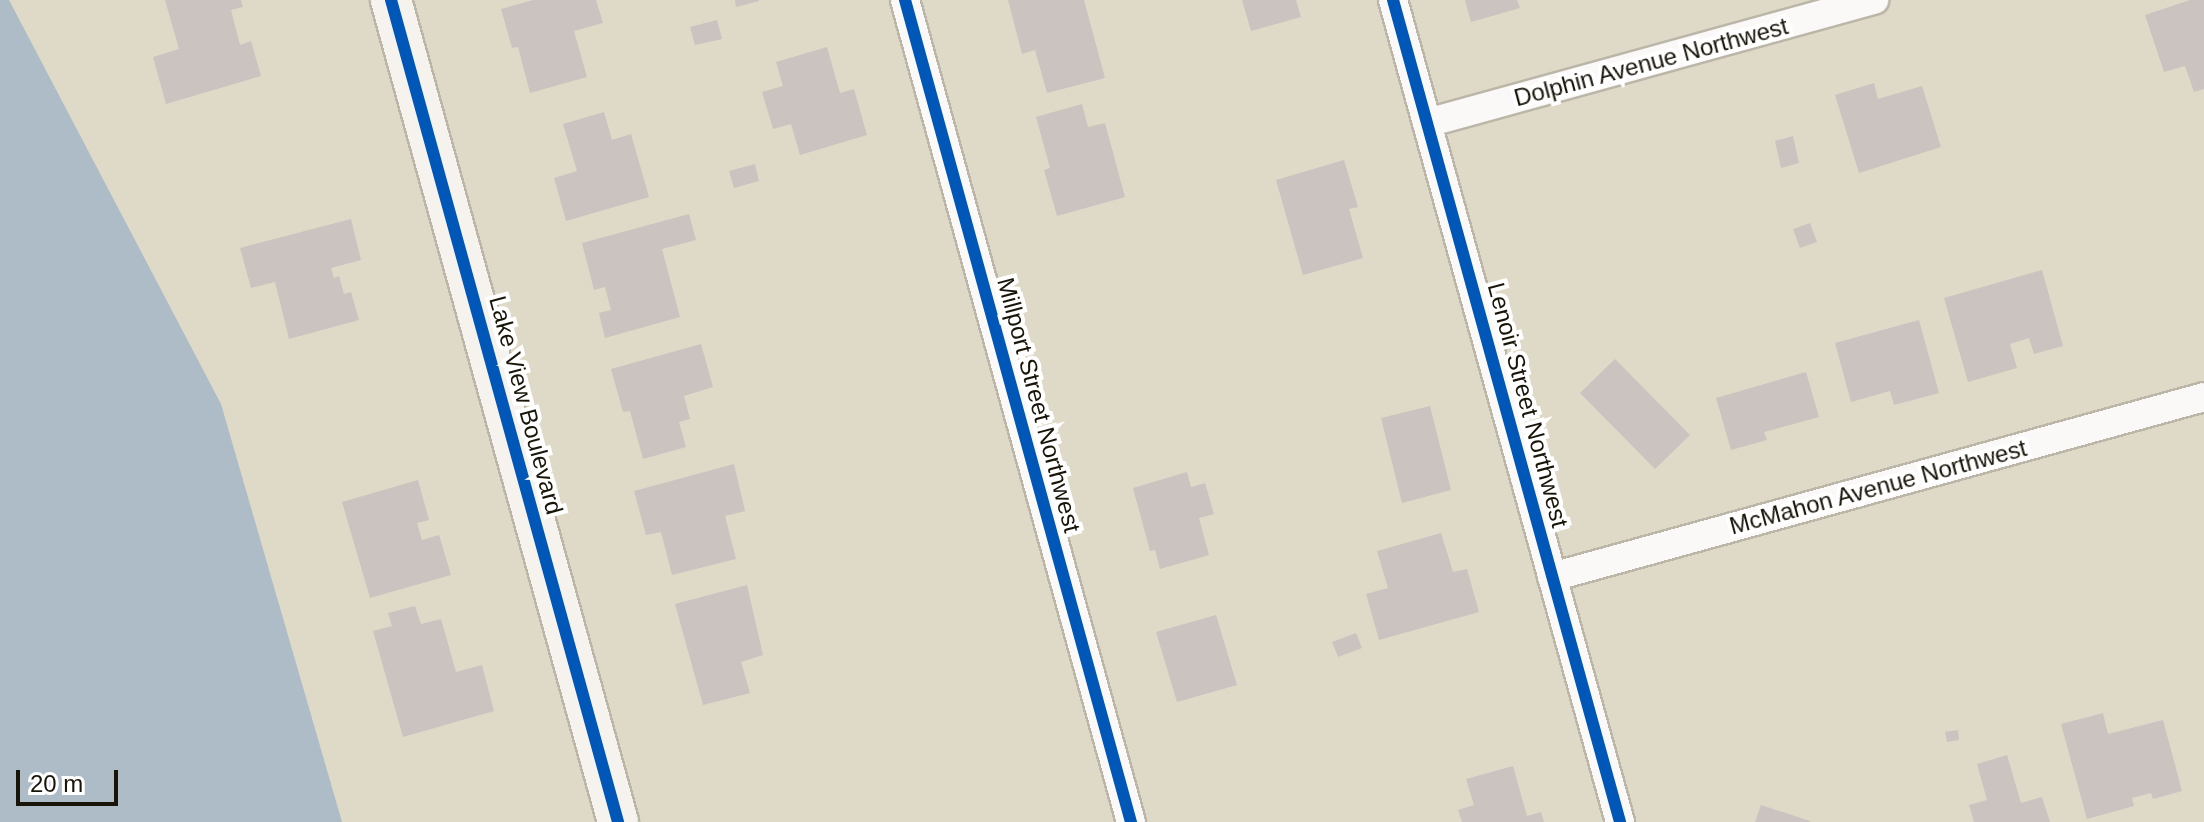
<!DOCTYPE html>
<html>
<head>
<meta charset="utf-8">
<style>
  body { margin:0 }
  #map { position:relative; width:2204px; height:822px; overflow:hidden; background:#dfd9c8; font-family:Arial,sans-serif }
  div>[style] { position:absolute }
  .water>* { inset:0; background:#adbcc7 }
  .building>* { inset:0; background:#cac3c0 }
  .roads { filter:drop-shadow(2px 0 #bbb6a8) drop-shadow(-2px 0 #bbb6a8) drop-shadow(0 2px #bbb6a8) drop-shadow(0 -2px #bbb6a8) }
  .street>* { height:28px; margin:-14px; padding:0 14px; transform-origin:14px; border-radius:14px; background:#faf9f7 }
  .secondary>* { height:40px; margin:-20px; padding:0 20px; transform-origin:20px; border-radius:20px; background:#f6f3ee }
  .cycleway>* { height:12px; margin:-6px; padding:0 6px; transform-origin:6px; border-radius:6px; background:#0057b8 }
  span { translate:-50% -50%; white-space:nowrap; text-align:center; line-height:1.15; -webkit-text-stroke:8px #fff; paint-order:stroke }
  .street-label { font-size:24px; color:#181408 }
  .scale { position:absolute; left:16px; top:770px; width:102px; height:36px; box-sizing:border-box; border:4px solid #181408; border-top:0; padding-left:10px; font-size:24px; line-height:28px; white-space:nowrap; color:#181408; -webkit-text-stroke:6px #fff; paint-order:stroke }
</style>
</head>
<body>
<div id="map">
  <div class="water">
    <div style="clip-path:polygon(0 0,9px 0,221px 404px,342px 822px,0 822px)"></div>
  </div>
  <div class="building">
    <div style="clip-path:polygon(165px 0,241px 0,243px 7px,231px 10px,240px 45px,251px 41px,261px 76px,166px 104px,153px 57px,179px 49px)"></div>
    <div style="clip-path:polygon(533px 0,596px 0,603px 23px,574px 31px,587px 77px,530px 93px,518px 47px,512px 48px,501px 9px)"></div>
    <div style="clip-path:polygon(735px 0,759px 0,759px 1px,736px 7px)"></div>
    <div style="clip-path:polygon(1008px 0,1084px 0,1105px 78px,1047px 93px,1035px 50px,1022px 54px)"></div>
    <div style="clip-path:polygon(1242px 0,1296px 0,1301px 17px,1251px 31px)"></div>
    <div style="clip-path:polygon(1465px 0,1517px 0,1520px 8px,1471px 22px)"></div>
    <div style="clip-path:polygon(2190px 0,2204px 0,2204px 89px,2194px 92px,2185px 66px,2164px 72px,2145px 15px)"></div>
    <div style="clip-path:polygon(717px 20px,722px 39px,695px 45px,690px 27px)"></div>
    <div style="clip-path:polygon(827px 47px,840px 93px,854px 89px,867px 135px,800px 155px,791px 124px,773px 129px,762px 92px,783px 86px,776px 62px)"></div>
    <div style="clip-path:polygon(1874px 83px,1878px 99px,1922px 86px,1941px 147px,1859px 173px,1835px 95px)"></div>
    <div style="clip-path:polygon(1082px 104px,1088px 127px,1105px 123px,1125px 197px,1057px 216px,1044px 170px,1050px 168px,1036px 117px)"></div>
    <div style="clip-path:polygon(604px 112px,612px 140px,631px 134px,649px 197px,566px 221px,554px 178px,577px 171px,563px 124px)"></div>
    <div style="clip-path:polygon(1793px 136px,1799px 163px,1781px 168px,1775px 141px)"></div>
    <div style="clip-path:polygon(1344px 160px,1358px 207px,1349px 209px,1363px 258px,1303px 275px,1276px 180px)"></div>
    <div style="clip-path:polygon(755px 164px,759px 181px,734px 188px,729px 171px)"></div>
    <div style="clip-path:polygon(689px 214px,696px 240px,662px 249px,680px 317px,605px 338px,599px 313px,611px 310px,605px 287px,594px 290px,582px 243px)"></div>
    <div style="clip-path:polygon(351px 219px,361px 260px,331px 268px,334px 278px,339px 276px,344px 294px,351px 292px,359px 320px,289px 339px,275px 282px,251px 288px,240px 248px)"></div>
    <div style="clip-path:polygon(1810px 223px,1817px 242px,1800px 248px,1793px 229px)"></div>
    <div style="clip-path:polygon(2042px 270px,2063px 346px,2034px 354px,2029px 338px,2010px 344px,2017px 368px,1968px 382px,1944px 298px)"></div>
    <div style="clip-path:polygon(1919px 320px,1939px 393px,1894px 405px,1890px 391px,1851px 402px,1835px 343px)"></div>
    <div style="clip-path:polygon(701px 344px,713px 387px,684px 396px,690px 419px,679px 422px,686px 447px,643px 459px,630px 411px,623px 412px,611px 369px)"></div>
    <div style="clip-path:polygon(1615px 359px,1690px 435px,1655px 469px,1580px 393px)"></div>
    <div style="clip-path:polygon(1806px 372px,1819px 417px,1764px 432px,1767px 440px,1731px 450px,1716px 398px)"></div>
    <div style="clip-path:polygon(1430px 406px,1451px 490px,1402px 503px,1381px 418px)"></div>
    <div style="clip-path:polygon(734px 464px,745px 511px,725px 516px,736px 559px,672px 575px,661px 532px,646px 535px,634px 491px)"></div>
    <div style="clip-path:polygon(1187px 472px,1191px 487px,1205px 483px,1214px 514px,1199px 518px,1209px 555px,1160px 569px,1155px 550px,1150px 551px,1133px 488px)"></div>
    <div style="clip-path:polygon(418px 480px,429px 520px,417px 523px,422px 540px,439px 535px,451px 575px,370px 598px,342px 502px)"></div>
    <div style="clip-path:polygon(1441px 533px,1453px 572px,1467px 569px,1479px 612px,1379px 640px,1366px 594px,1388px 588px,1377px 551px)"></div>
    <div style="clip-path:polygon(747px 585px,763px 655px,741px 662px,750px 693px,703px 705px,675px 604px)"></div>
    <div style="clip-path:polygon(415px 606px,421px 624px,441px 619px,456px 672px,482px 665px,494px 711px,403px 737px,373px 631px,392px 626px,388px 613px)"></div>
    <div style="clip-path:polygon(1216px 615px,1237px 685px,1177px 702px,1156px 632px)"></div>
    <div style="clip-path:polygon(1356px 633px,1362px 648px,1338px 657px,1332px 642px)"></div>
    <div style="clip-path:polygon(2103px 713px,2108px 734px,2163px 720px,2182px 791px,2153px 799px,2151px 793px,2132px 798px,2134px 806px,2087px 819px,2061px 724px)"></div>
    <div style="clip-path:polygon(1958px 730px,1959px 740px,1947px 742px,1945px 732px)"></div>
    <div style="clip-path:polygon(2007px 755px,2021px 803px,2042px 797px,2050px 822px,1974px 822px,1969px 805px,1987px 800px,1977px 764px)"></div>
    <div style="clip-path:polygon(1513px 766px,1527px 816px,1541px 812px,1544px 822px,1462px 822px,1458px 810px,1474px 805px,1466px 779px)"></div>
    <div style="clip-path:polygon(1761px 805px,1810px 821px,1810px 822px,1755px 822px)"></div>
  </div>
  <div class="roads">
    <div class="street">
      <div style="left:905px;top:0;width:853px;rotate:74.63deg"></div>
      <div style="left:1393px;top:0;width:853px;rotate:74.56deg"></div>
      <div style="left:1427px;top:123px;width:464px;rotate:-15.4deg"></div>
      <div style="left:1552px;top:577px;width:676px;rotate:-15.43deg"></div>
    </div>
    <div class="secondary">
      <div style="left:391px;top:0;width:853px;rotate:74.56deg"></div>
    </div>
  </div>
  <div class="cycleway">
    <div style="left:391px;top:0;width:853px;rotate:74.56deg"></div>
    <div style="left:905px;top:0;width:853px;rotate:74.63deg"></div>
    <div style="left:1393px;top:0;width:853px;rotate:74.56deg"></div>
  </div>
  <div class="street-label">
    <span style="left:1651px;top:62px;rotate:-15deg">Dolphin Avenue Northwest</span>
    <span style="left:526px;top:405px;rotate:75deg">Lake View Boulevard</span>
    <span style="left:1039px;top:405px;rotate:75deg">Millport Street Northwest</span>
    <span style="left:1528px;top:405px;rotate:75deg">Lenoir Street Northwest</span>
    <span style="left:1878px;top:487px;rotate:-15deg">McMahon Avenue Northwest</span>
  </div>
  <div class="scale">20 m</div>
</div>
</body>
</html>
